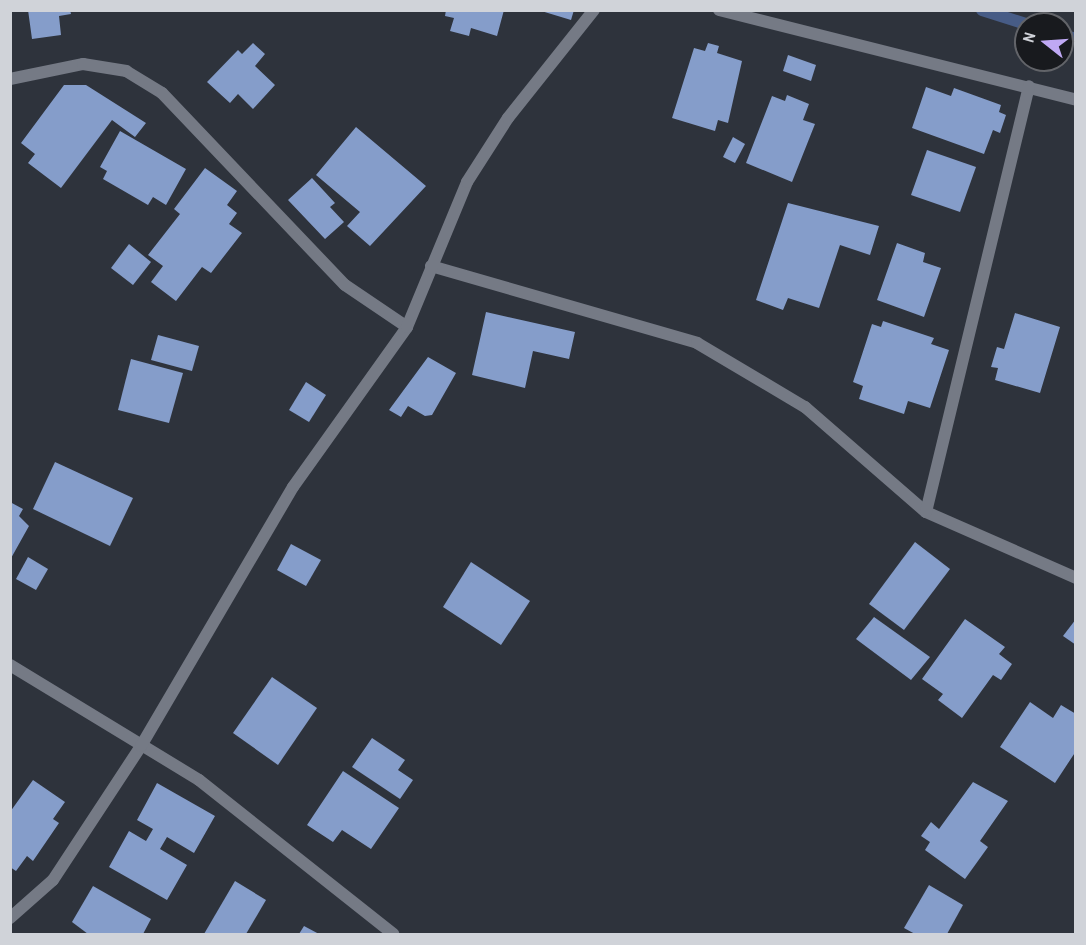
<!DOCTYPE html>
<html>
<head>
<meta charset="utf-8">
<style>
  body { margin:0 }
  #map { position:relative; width:1086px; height:945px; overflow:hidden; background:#2e333c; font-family:"Archivo Narrow",sans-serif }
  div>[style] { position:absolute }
  .stream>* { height:12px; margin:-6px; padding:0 6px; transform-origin:6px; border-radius:6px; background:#475c86 }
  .building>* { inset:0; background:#859dca }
  .street>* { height:12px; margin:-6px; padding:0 6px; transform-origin:6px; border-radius:6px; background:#757a85 }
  span { translate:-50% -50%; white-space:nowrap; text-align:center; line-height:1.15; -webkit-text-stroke:6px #181a1e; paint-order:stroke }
  .frame { position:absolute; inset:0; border:12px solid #d0d3d9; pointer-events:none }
  .north { position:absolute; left:1014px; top:12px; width:60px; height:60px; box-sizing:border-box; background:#181a1e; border:2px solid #626469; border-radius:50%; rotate:287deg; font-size:16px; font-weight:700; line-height:24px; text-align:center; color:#d0d3d9 }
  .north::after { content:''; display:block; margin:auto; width:21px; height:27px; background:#bfa9f4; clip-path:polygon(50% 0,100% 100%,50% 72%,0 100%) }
</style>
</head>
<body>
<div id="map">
  <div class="stream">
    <div style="left:982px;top:10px;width:46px;rotate:17.7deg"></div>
    <div style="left:1062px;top:35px;width:15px;rotate:16deg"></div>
  </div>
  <div class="building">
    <div style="clip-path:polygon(28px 10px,70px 10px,71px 14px,59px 16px,61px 35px,32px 39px)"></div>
    <div style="clip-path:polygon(446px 10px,504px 10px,497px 36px,471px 28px,469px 36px,450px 31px,454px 18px,445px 16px)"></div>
    <div style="clip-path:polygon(538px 10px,574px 10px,571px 20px)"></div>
    <div style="clip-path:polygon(253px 43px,265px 54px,255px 66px,275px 85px,253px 109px,238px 94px,230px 103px,207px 82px,238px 50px,242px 54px)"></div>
    <div style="clip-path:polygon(708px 43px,719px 46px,717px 53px,742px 61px,728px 123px,718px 120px,715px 131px,672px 118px,694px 48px,705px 51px)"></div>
    <div style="clip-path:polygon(788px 55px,816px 65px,811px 81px,783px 71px)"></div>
    <div style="clip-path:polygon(64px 85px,86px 85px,146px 123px,135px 137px,112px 120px,61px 188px,28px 163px,35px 154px,21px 143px)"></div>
    <div style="clip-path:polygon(926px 87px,951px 96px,954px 88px,1001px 105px,999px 112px,1006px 115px,1000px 133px,993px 130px,984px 154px,912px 128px)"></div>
    <div style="clip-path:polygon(787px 95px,809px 104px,803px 120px,815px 124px,792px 182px,746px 163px,772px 96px,785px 101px)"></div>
    <div style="clip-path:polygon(356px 127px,426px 186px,370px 246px,347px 226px,360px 212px,316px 175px)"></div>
    <div style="clip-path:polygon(120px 131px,186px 169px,166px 205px,153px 197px,148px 205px,103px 179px,107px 171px,100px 167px)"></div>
    <div style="clip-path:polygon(733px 137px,745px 144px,735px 163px,723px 157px)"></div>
    <div style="clip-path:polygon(927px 150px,976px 167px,960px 212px,911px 195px)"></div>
    <div style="clip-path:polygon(205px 168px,237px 191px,227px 205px,237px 213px,229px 224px,242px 233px,211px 273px,202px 267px,176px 301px,151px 282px,163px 266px,148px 255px,180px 214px,174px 209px)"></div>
    <div style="clip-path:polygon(312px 178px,335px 203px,330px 207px,344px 222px,325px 239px,288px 200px)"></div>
    <div style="clip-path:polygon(788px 203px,879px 226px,870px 255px,840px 245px,819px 308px,788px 298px,783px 310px,756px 300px)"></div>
    <div style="clip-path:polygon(897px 243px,925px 253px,923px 262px,941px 268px,924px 317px,877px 300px)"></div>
    <div style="clip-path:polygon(129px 244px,151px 262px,133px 285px,111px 268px)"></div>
    <div style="clip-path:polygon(486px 312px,575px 332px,569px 359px,533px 351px,525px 388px,472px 375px)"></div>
    <div style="clip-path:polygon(1015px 313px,1060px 327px,1040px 393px,995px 380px,998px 368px,991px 367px,997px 347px,1004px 349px)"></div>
    <div style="clip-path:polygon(883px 321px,934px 338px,931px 344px,949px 350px,930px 408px,908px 401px,904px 414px,859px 399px,863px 386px,853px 382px,872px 324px,881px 327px)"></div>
    <div style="clip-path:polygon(158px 335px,199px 346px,192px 371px,151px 360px)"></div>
    <div style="clip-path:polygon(428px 357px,456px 373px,432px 415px,425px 416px,408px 406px,401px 417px,389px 410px)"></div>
    <div style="clip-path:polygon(131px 359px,183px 373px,169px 423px,118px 410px)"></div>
    <div style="clip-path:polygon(306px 382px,326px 395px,309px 422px,289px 410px)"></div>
    <div style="clip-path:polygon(55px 462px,133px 498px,110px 546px,33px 509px)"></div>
    <div style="clip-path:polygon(10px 502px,23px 509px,19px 516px,29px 526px,10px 560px)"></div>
    <div style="clip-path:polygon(915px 542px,950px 569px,904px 630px,869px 604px)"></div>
    <div style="clip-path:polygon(291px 544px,321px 560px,306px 586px,277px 570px)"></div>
    <div style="clip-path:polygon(28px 557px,48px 569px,36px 590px,16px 579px)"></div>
    <div style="clip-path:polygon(471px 562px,530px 601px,501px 645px,443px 607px)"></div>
    <div style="clip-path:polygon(874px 617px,930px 657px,911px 680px,856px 639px)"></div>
    <div style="clip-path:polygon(965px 619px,1005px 647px,999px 654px,1012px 664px,1001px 680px,993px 675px,962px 718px,938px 700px,943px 694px,922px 679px)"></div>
    <div style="clip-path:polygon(1076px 619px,1076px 645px,1063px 636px)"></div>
    <div style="clip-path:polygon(272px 677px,317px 708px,278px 765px,233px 733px)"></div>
    <div style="clip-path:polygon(1030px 702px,1053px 718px,1061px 705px,1076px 714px,1076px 751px,1055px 783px,1000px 747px)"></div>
    <div style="clip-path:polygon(372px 738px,405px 760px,398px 770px,413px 780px,400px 799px,352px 767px)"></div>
    <div style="clip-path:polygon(343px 771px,399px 808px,371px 849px,342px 830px,333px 842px,307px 825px)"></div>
    <div style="clip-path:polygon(33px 780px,65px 802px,53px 819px,59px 823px,33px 861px,27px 856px,16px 871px,10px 867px,10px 812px)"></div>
    <div style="clip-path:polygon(973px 782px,1008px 801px,980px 841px,988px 847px,965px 879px,925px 850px,930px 842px,921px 836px,931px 822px,939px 829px)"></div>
    <div style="clip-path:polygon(157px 783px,215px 816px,194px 853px,167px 837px,160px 849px,187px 865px,167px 900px,109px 867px,129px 831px,146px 841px,153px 829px,137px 820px)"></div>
    <div style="clip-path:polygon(235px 881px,266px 900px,246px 934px,204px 934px)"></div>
    <div style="clip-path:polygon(929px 885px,963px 905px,947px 934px,915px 934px,904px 928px)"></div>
    <div style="clip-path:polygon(93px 886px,151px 919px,143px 934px,88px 934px,72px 922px)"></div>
    <div style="clip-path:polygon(304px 926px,319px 934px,299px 934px)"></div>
  </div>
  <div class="street">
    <div style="left:719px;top:10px;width:368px;rotate:14.1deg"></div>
    <div style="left:10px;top:79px;width:75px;rotate:-11.6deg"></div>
    <div style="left:83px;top:64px;width:44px;rotate:9.2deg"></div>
    <div style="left:126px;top:71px;width:42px;rotate:31.4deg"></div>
    <div style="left:162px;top:93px;width:265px;rotate:46.4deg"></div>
    <div style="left:345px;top:285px;width:75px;rotate:34.1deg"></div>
    <div style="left:431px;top:266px;width:277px;rotate:16.1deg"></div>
    <div style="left:697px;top:343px;width:126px;rotate:30.7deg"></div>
    <div style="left:805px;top:407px;width:160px;rotate:41deg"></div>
    <div style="left:926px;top:512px;width:164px;rotate:23.7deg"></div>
    <div style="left:926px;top:512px;width:438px;rotate:-76.4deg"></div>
    <div style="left:10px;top:665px;width:221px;rotate:31.3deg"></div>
    <div style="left:199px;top:780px;width:248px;rotate:38.4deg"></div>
    <div style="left:10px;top:918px;width:57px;rotate:-41.5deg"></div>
    <div style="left:53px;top:880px;width:160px;rotate:-56.7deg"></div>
    <div style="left:141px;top:746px;width:300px;rotate:-59.6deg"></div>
    <div style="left:293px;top:487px;width:196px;rotate:-54.5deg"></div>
    <div style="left:407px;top:327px;width:157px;rotate:-67.5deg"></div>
    <div style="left:467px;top:182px;width:76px;rotate:-57.4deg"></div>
    <div style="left:508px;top:118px;width:138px;rotate:-51.5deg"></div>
  </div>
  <div class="frame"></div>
  <div class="north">N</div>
</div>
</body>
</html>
